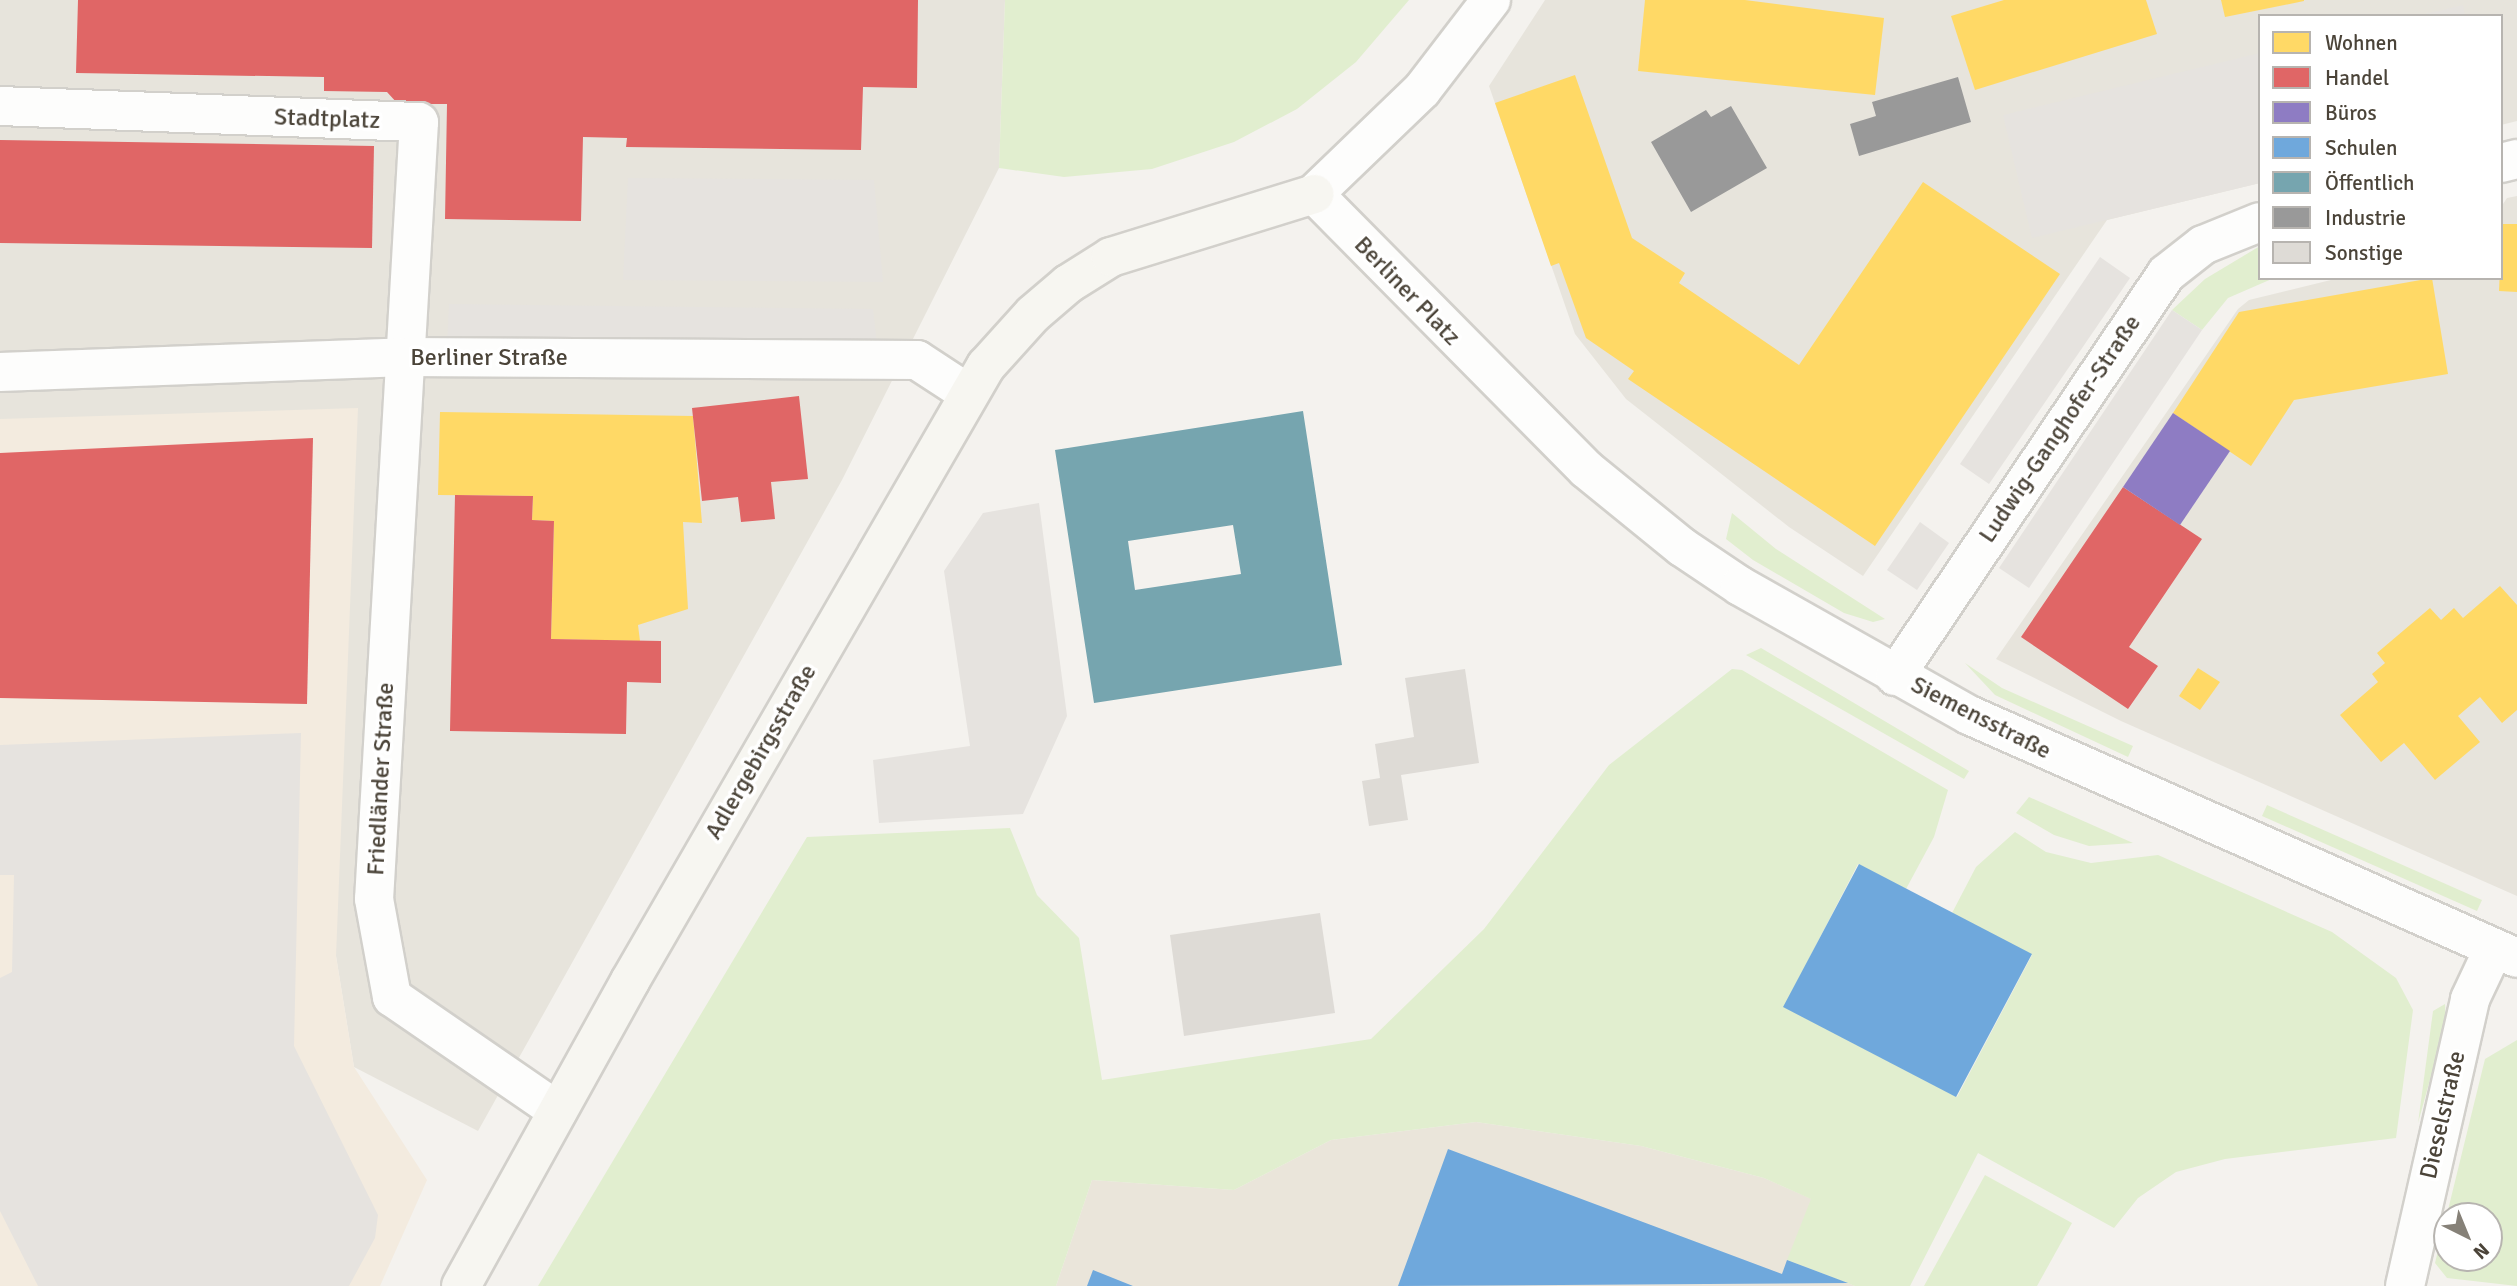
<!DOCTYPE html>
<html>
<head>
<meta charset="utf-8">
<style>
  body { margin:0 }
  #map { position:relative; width:2517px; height:1286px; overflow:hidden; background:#f4f2ee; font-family:Signika,sans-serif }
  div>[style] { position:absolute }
  .residential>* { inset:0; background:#e7e4dc }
  .commercial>* { inset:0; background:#f3ebdf }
  .education>* { inset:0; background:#eae5da }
  .green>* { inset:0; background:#e1eecf }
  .parking>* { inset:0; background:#e6e3df }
  .homes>* { inset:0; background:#ffd966 }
  .shops>* { inset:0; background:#e06666 }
  .offices>* { inset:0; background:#8e7cc3 }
  .schools>* { inset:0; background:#6fa8dc }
  .public>* { inset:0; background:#76a5af }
  .industry>* { inset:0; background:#999 }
  .building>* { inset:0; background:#dedbd6 }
  .roads { filter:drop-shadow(2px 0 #d2d0cb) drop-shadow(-2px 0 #d2d0cb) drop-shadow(0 2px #d2d0cb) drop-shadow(0 -2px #d2d0cb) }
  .street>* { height:38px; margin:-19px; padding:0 19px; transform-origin:19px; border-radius:19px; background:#fdfdfc }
  .secondary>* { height:38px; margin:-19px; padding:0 19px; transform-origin:19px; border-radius:19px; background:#f7f6f1 }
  span { translate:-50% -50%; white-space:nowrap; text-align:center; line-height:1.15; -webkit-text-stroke:7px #fff; paint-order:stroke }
  .street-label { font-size:24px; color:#4b4439 }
  .legend { position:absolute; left:2258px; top:14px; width:245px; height:266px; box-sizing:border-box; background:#fff; border:2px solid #b7b4b0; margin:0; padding:9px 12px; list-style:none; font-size:21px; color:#4b4439 }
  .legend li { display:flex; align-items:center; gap:14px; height:35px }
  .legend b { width:35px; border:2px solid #b7b4b0 }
  .north { position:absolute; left:2433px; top:1202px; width:70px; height:70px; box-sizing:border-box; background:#fff; border:2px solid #b7b4b0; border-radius:50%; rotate:137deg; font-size:19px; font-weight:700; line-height:28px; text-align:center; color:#4b4439 }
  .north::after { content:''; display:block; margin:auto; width:24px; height:32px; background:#868178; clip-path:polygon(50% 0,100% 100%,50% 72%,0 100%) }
</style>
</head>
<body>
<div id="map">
  <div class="residential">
    <div style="clip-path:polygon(0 0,1005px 0,999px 168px,842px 480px,478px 1131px,354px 1067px,336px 956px,0 420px)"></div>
    <div style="clip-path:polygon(1545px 0,2517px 0,2517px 121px,2501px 125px,2501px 16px,2260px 16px,2260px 183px,2107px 220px,1863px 576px,1789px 527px,1626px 399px,1575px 334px,1489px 86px)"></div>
    <div style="clip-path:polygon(2517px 196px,2517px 896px,2121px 721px,1996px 659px,2238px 309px,2249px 300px,2339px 278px,2501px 278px,2501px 207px,2507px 198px)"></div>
  </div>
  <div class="commercial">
    <div style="clip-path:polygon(358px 408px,336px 956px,354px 1067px,427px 1180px,380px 1286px,0 1286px,0 419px)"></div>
  </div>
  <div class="education">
    <div style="clip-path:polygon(1476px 1122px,1641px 1146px,1764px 1178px,1812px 1199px,1788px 1260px,1855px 1286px,1056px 1286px,1092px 1180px,1234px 1190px,1331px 1140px)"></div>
  </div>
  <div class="green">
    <div style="clip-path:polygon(1005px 0,1409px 0,1356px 62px,1297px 109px,1234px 142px,1152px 169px,1064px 177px,999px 168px)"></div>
    <div style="clip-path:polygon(2260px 246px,2260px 278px,2274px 278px,2228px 298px,2202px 330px,2172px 310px,2205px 279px)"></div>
    <div style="clip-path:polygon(1732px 513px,1776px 549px,1885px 619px,1873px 622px,1844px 613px,1753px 560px,1726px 539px)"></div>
    <div style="clip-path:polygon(1761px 648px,1969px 771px,1964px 779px,1746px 655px)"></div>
    <div style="clip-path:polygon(1965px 663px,2002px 688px,2133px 746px,2128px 757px,1995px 695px)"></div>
    <div style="clip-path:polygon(1732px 669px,1742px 670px,1948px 790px,1934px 837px,1906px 889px,1858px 864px,1784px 1007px,1957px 1097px,2032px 955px,1952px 913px,1976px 867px,2015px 832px,2046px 852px,2091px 863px,2158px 855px,2332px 932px,2396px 978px,2413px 1010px,2396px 1138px,2225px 1159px,2176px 1172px,2138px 1198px,2114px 1228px,1978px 1153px,1910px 1286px,1855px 1286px,1787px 1260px,1811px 1199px,1764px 1178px,1641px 1146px,1476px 1122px,1331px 1140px,1234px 1190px,1092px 1180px,1056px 1286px,538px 1286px,807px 837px,1010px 828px,1037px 895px,1079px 938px,1102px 1080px,1371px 1039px,1484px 929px,1609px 765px)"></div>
    <div style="clip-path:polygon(2029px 797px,2133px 843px,2089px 846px,2054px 835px,2016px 813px)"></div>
    <div style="clip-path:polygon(2267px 805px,2482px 900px,2477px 911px,2262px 816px)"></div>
    <div style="clip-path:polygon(2445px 1004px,2446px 1022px,2418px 1123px,2433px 1011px)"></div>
    <div style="clip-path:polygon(evenodd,2517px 1040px,2517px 1286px,2447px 1278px,2435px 1263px,2485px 1059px,2517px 1040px,2447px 1216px,2489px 1216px,2489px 1258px,2447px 1258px,2447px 1216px)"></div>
    <div style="clip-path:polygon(1985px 1175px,2072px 1223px,2037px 1286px,1924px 1286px)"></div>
  </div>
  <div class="parking">
    <div style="clip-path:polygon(2463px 5px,2465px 16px,2417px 16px)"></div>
    <div style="clip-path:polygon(2260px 53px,2260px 183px,2032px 238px,2003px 115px)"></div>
    <div style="clip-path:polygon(628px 178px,874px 180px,883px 282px,623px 280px)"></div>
    <div style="clip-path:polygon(2100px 257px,2130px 278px,1989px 484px,1960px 464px)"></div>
    <div style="clip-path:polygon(449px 304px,873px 309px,878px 353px,447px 344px)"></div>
    <div style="clip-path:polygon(2172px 310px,2202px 330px,2029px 588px,1999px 568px)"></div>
    <div style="clip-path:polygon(1039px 503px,1067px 716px,1023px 814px,879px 823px,873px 760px,970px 746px,944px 571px,983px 513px)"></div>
    <div style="clip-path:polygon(1920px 522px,1949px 543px,1917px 590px,1887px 570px)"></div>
    <div style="clip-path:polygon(301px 733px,294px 1046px,378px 1215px,375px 1238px,349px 1286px,38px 1286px,0 1211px,0 978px,12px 972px,14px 875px,0 875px,0 745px)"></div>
  </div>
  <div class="homes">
    <div style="clip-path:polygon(1645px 0,1745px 0,1884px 18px,1875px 95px,1638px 71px)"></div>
    <div style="clip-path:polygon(2004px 0,2146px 0,2157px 34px,1975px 90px,1951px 16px)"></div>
    <div style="clip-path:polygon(2221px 0,2304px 0,2304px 1px,2225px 17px)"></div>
    <div style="clip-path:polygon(1575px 75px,1632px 238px,1685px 273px,1679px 283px,1799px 365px,1923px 182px,2060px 274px,1875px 546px,1628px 379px,1634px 371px,1586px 338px,1559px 263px,1551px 266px,1495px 103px)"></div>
    <div style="clip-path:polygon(2502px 224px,2517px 224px,2517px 292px,2499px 291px)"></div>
    <div style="clip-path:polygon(2432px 278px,2448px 374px,2294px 400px,2251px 466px,2173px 413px,2239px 312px)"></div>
    <div style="clip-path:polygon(440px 412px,693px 416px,702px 523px,683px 522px,688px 609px,638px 625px,640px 641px,551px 639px,554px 521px,532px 520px,533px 496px,438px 495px)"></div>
    <div style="clip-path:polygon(2500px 586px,2517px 605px,2517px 710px,2502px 723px,2480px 697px,2458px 716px,2480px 742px,2435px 780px,2404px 743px,2381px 762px,2340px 715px,2378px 682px,2372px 674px,2385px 663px,2377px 653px,2430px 608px,2441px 620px,2454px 608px,2463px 618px)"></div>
    <div style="clip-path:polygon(2198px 668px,2220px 682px,2200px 710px,2179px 696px)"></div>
  </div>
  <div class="shops">
    <div style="clip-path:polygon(78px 0,918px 0,917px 88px,863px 87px,861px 150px,626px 147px,627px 138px,583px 137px,581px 221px,445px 219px,447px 104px,398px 104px,387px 92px,324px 91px,324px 77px,76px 73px)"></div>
    <div style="clip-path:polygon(0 140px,374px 146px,372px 248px,0 243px)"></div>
    <div style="clip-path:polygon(799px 396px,808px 479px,771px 482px,775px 519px,741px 522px,738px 497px,702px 501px,692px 408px)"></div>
    <div style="clip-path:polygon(313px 438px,307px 704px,0 698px,0 453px)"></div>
    <div style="clip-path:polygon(2123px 487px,2202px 539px,2129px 647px,2158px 666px,2128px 709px,2021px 637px)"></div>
    <div style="clip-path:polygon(455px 495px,533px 496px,532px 520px,554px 521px,551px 639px,661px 641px,661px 683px,627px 682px,626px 734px,450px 731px)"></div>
  </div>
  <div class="offices">
    <div style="clip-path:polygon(2173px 413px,2230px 451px,2180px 525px,2123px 487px)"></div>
  </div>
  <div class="schools">
    <div style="clip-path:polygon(1859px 864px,2032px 954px,1956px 1097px,1783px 1007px)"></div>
    <div style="clip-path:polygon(1448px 1149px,1782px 1274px,1787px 1260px,1848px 1283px,1398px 1286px)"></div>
    <div style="clip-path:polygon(1093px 1270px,1133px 1286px,1087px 1286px)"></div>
  </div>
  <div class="public">
    <div style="clip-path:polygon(evenodd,1303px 411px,1342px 665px,1094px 703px,1055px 450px,1303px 411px,1233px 525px,1241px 574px,1135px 590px,1128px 541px,1233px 525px)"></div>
  </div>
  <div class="industry">
    <div style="clip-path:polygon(1958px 77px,1971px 122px,1859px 156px,1850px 124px,1876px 116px,1872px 102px)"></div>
    <div style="clip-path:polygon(1731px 106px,1767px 168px,1691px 212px,1651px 142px,1706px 110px,1711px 117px)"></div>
  </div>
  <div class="building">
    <div style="clip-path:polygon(1465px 669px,1479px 763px,1401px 775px,1408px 820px,1369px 826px,1362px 781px,1380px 778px,1375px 744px,1414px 737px,1405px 678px)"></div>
    <div style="clip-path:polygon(1320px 913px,1335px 1013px,1184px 1036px,1170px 935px)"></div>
  </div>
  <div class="roads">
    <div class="street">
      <div style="left:1491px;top:0;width:113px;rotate:127.5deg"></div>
      <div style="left:1422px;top:90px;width:150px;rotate:136.1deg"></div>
      <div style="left:1314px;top:194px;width:387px;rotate:45.3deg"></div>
      <div style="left:1586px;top:469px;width:124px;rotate:39.1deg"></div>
      <div style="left:1682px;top:547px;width:70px;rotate:33.9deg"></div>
      <div style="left:1740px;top:586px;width:263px;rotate:29.4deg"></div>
      <div style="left:1969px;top:715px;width:599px;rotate:23.91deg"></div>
      <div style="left:0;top:106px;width:419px;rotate:2.2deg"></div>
      <div style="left:419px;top:122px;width:778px;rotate:93.31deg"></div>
      <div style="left:374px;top:899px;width:100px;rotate:79.6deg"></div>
      <div style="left:392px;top:997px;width:201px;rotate:34.5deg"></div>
      <div style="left:2501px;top:163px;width:16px;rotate:-14deg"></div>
      <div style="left:0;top:372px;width:406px;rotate:-2.1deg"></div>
      <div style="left:406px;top:357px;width:511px;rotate:0.34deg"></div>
      <div style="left:917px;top:360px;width:62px;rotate:33.2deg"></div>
      <div style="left:1895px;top:676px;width:485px;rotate:-56deg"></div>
      <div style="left:2166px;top:274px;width:47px;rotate:-38.1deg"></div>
      <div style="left:2203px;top:245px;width:61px;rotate:-22deg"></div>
      <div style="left:2405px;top:1286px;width:294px;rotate:-77.2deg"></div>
      <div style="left:2470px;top:999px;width:56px;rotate:-64.8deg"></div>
    </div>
    <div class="secondary">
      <div style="left:461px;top:1286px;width:349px;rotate:-61deg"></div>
      <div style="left:630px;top:981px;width:711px;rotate:-59.94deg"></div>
      <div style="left:986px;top:366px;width:70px;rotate:-47.9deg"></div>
      <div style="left:1033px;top:314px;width:46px;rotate:-40.6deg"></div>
      <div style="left:1068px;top:284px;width:51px;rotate:-32.1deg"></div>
      <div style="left:1111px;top:257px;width:213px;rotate:-17.2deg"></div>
    </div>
  </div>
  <div class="street-label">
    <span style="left:327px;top:119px;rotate:2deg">Stadtplatz</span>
    <span style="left:1407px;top:291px;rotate:46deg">Berliner Platz</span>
    <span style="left:489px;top:358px">Berliner Straße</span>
    <span style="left:2060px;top:429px;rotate:-56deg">Ludwig-Ganghofer-Straße</span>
    <span style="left:1981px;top:718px;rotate:27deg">Siemensstraße</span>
    <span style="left:761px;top:752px;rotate:-60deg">Adlergebirgsstraße</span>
    <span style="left:381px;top:779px;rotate:-87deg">Friedländer Straße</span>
    <span style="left:2443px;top:1115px;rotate:-77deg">Dieselstraße</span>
  </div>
  <ul class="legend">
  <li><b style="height:19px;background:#ffd966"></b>Wohnen</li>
  <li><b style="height:19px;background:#e06666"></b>Handel</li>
  <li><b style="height:19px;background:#8e7cc3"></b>Büros</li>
  <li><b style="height:19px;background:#6fa8dc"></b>Schulen</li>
  <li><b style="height:19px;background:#76a5af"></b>Öffentlich</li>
  <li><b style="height:19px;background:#999"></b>Industrie</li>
  <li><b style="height:19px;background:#dedbd6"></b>Sonstige</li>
  </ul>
  <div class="north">N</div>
</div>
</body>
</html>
